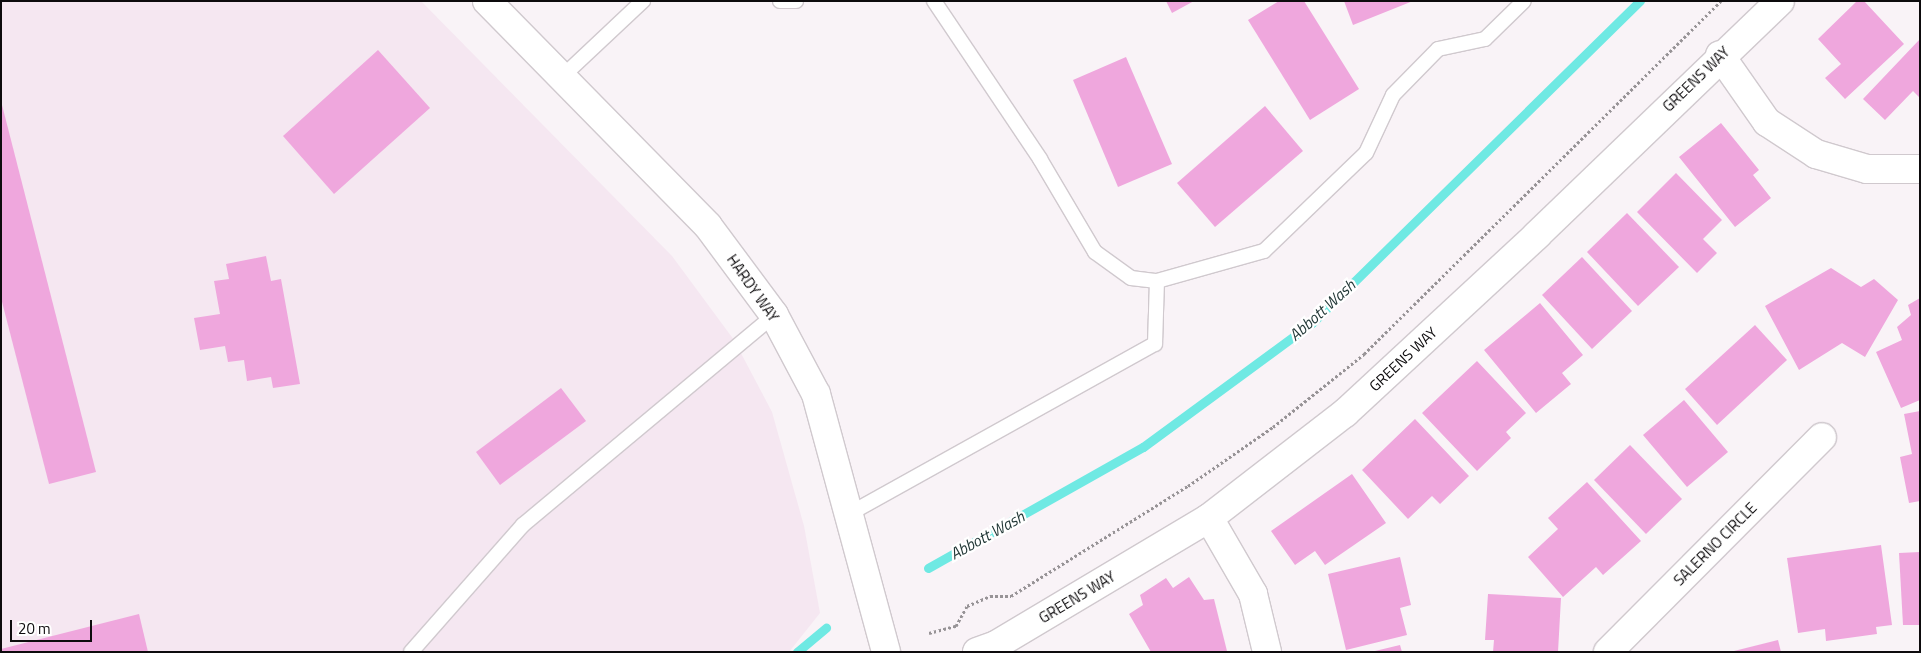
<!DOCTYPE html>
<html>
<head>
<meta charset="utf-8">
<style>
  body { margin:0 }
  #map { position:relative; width:1921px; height:653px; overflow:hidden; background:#f9f3f7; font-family:"Titillium Web",sans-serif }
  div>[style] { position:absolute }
  .built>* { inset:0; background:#f5e7f1 }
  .stream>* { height:9px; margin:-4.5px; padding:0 4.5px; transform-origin:4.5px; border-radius:4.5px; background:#6fe9e3 }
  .building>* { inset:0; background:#efa7dd }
  .path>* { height:3px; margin-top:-1.5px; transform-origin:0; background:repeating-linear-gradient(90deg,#979396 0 2.5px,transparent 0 5px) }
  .roads { filter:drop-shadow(1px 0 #d0c9ce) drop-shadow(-1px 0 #d0c9ce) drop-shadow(0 1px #d0c9ce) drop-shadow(0 -1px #d0c9ce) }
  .service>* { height:14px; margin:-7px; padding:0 7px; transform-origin:7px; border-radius:7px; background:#fff }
  .minor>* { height:28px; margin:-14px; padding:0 14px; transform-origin:14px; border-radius:14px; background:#fff }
  .secondary>* { height:28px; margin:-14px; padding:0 14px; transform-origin:14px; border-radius:14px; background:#fff }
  span { translate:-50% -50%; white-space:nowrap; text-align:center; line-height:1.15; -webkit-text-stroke:4.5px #fff; paint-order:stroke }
  .street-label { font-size:15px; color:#0d0b0d }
  .water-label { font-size:16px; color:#1f3534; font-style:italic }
  .frame { position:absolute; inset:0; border:2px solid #0d0b0d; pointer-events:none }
  .scale { position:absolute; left:10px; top:620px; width:82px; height:22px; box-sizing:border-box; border:2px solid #0d0b0d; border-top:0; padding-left:6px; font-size:15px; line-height:18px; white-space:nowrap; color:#0d0b0d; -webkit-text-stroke:4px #fff; paint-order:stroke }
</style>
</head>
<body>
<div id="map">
  <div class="built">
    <div style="clip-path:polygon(1px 1px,421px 1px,672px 256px,734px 340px,772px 412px,804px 526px,820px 613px,789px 652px,1px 652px)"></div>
  </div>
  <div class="stream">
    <div style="left:928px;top:568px;width:247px;rotate:-29.4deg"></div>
    <div style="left:1143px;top:447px;width:210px;rotate:-36.3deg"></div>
    <div style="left:1312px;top:323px;width:460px;rotate:-44.5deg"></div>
    <div style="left:797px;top:652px;width:38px;rotate:-40deg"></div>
  </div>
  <div class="building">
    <div style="clip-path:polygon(1166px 1px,1194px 1px,1172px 13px)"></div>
    <div style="clip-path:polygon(1279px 1px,1304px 1px,1359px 89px,1310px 120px,1248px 20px)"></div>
    <div style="clip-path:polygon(1344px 1px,1413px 1px,1353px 25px)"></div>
    <div style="clip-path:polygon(1857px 1px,1864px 1px,1904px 44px,1845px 99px,1825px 78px,1841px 64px,1818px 39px)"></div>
    <div style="clip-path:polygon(1920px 39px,1920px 98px,1913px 91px,1885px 120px,1863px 99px)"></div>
    <div style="clip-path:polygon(378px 50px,430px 108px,334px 194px,283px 136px)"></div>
    <div style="clip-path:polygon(1126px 57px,1172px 164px,1118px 187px,1073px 80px)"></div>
    <div style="clip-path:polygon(1px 101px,96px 472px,49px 484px,1px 298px)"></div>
    <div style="clip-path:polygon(1265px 106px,1303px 151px,1215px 227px,1177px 183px)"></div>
    <div style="clip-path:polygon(1721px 123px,1759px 170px,1753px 175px,1771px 198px,1735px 227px,1679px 157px)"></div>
    <div style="clip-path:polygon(1676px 173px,1722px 220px,1703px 239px,1717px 253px,1697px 273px,1637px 212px)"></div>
    <div style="clip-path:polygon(1627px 213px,1679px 267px,1638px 306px,1587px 252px)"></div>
    <div style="clip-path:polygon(266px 256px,271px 281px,281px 279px,300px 384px,273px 388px,271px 377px,247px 381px,244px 360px,228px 362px,225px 346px,200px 350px,194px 318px,220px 314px,214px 281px,229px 279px,226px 264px)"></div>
    <div style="clip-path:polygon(1582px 257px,1632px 311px,1592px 349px,1542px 295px)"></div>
    <div style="clip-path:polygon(1831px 268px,1861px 287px,1874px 279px,1898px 300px,1865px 357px,1842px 343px,1799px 370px,1765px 306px)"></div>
    <div style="clip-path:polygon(1920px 298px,1920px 400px,1901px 408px,1876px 352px,1902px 340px,1897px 327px,1911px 315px,1908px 305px)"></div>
    <div style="clip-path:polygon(1540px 303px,1583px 355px,1562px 373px,1571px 384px,1536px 413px,1484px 350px)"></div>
    <div style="clip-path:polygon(1755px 325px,1787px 360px,1717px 425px,1685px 389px)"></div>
    <div style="clip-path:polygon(1477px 361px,1526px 413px,1506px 432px,1511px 438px,1477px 471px,1422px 413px)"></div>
    <div style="clip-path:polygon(561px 388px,586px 421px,500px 485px,476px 452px)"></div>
    <div style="clip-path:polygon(1684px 400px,1728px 452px,1687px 487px,1643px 435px)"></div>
    <div style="clip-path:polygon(1920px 411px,1920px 501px,1909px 503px,1900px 457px,1912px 454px,1904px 414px)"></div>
    <div style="clip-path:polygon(1415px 419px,1469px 476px,1440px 504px,1432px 496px,1408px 519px,1362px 470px)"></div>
    <div style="clip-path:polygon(1630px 445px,1682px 499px,1646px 534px,1594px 480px)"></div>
    <div style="clip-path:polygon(1352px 474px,1386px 523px,1325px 565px,1315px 551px,1295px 565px,1271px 531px)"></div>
    <div style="clip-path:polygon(1587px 482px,1641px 541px,1603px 575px,1596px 567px,1563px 597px,1528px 557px,1558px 529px,1548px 518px)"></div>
    <div style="clip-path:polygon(1881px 545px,1892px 625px,1876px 627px,1877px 634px,1826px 641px,1825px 629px,1798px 633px,1787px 558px)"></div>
    <div style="clip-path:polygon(1920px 552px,1920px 625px,1903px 625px,1899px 553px)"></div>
    <div style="clip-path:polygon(1400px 557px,1411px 605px,1400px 608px,1407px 635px,1346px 650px,1328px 574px)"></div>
    <div style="clip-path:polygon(1189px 577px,1204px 600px,1214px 599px,1227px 651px,1151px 652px,1129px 614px,1143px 605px,1140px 595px,1166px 578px,1173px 588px)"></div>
    <div style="clip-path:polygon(1488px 594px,1561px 598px,1558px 652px,1493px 652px,1494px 640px,1485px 640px)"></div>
    <div style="clip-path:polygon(139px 614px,148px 652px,1px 652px,1px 649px)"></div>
    <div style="clip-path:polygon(1778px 640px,1781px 652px,1734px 652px,1734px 651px)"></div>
    <div style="clip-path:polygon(1400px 645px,1402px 652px,1375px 652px,1375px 651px)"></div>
  </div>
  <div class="path">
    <div style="left:929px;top:633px;width:28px;rotate:-15deg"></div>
    <div style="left:956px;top:626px;width:23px;rotate:-61deg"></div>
    <div style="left:967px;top:606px;width:25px;rotate:-23deg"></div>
    <div style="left:990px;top:596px;width:21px"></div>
    <div style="left:1011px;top:596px;width:208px;rotate:-31.9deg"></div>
    <div style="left:1188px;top:486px;width:103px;rotate:-34.8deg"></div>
    <div style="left:1273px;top:427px;width:117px;rotate:-38.7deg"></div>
    <div style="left:1364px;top:354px;width:502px;rotate:-44.68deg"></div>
  </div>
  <div class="roads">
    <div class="service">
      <div style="left:780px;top:1px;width:16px"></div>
      <div style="left:934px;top:1px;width:190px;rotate:56.1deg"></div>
      <div style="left:1040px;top:159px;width:108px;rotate:59.4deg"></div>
      <div style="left:1095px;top:252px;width:44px;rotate:35.8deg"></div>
      <div style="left:1131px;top:278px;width:26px;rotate:7deg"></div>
      <div style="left:1157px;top:281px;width:111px;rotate:-15.7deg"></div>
      <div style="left:1264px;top:251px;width:141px;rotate:-43.9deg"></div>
      <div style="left:1366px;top:153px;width:64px;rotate:-65deg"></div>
      <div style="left:1393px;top:95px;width:64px;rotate:-45.6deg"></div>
      <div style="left:1438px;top:49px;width:48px;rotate:-12deg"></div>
      <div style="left:1485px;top:39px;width:54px;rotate:-44.3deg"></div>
      <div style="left:563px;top:76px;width:110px;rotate:-43.2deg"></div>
      <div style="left:849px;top:514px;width:350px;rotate:-29.1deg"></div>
      <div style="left:1155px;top:344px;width:63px;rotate:-88.2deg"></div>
      <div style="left:411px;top:652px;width:169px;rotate:-48.6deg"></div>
      <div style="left:523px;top:525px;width:327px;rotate:-39.9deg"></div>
    </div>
    <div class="minor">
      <div style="left:1720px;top:55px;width:82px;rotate:55deg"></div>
      <div style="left:1767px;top:122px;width:59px;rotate:33.1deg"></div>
      <div style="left:1816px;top:154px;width:53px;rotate:16.4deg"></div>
      <div style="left:1867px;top:169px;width:53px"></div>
      <div style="left:1209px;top:518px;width:88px;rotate:59.9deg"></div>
      <div style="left:1253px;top:594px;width:60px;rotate:76.4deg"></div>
      <div style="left:977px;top:652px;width:20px;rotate:-20deg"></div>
      <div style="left:996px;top:645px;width:248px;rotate:-30.8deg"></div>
      <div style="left:1209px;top:518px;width:172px;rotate:-37.7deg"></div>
      <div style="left:1345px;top:413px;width:262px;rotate:-42.8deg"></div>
      <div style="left:1537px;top:235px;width:337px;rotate:-43.9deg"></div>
      <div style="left:1608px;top:652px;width:303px;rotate:-45.1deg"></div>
    </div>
    <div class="secondary">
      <div style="left:487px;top:1px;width:315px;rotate:45.5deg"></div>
      <div style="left:708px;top:226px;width:111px;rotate:53.4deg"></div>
      <div style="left:774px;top:315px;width:89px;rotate:62deg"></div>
      <div style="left:816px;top:394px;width:267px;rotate:74.8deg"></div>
    </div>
  </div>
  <div class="street-label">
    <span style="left:1696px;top:79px;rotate:-44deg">GREENS WAY</span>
    <span style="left:753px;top:288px;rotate:55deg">HARDY WAY</span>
    <span style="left:1403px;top:359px;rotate:-43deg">GREENS WAY</span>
    <span style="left:1715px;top:544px;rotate:-45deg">SALERNO CIRCLE</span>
    <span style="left:1077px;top:597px;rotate:-31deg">GREENS WAY</span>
  </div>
  <div class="water-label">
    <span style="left:1322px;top:310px;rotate:-42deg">Abbott Wash</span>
    <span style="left:987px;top:535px;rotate:-29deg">Abbott Wash</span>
  </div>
  <div class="frame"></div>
  <div class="scale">20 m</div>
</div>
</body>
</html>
